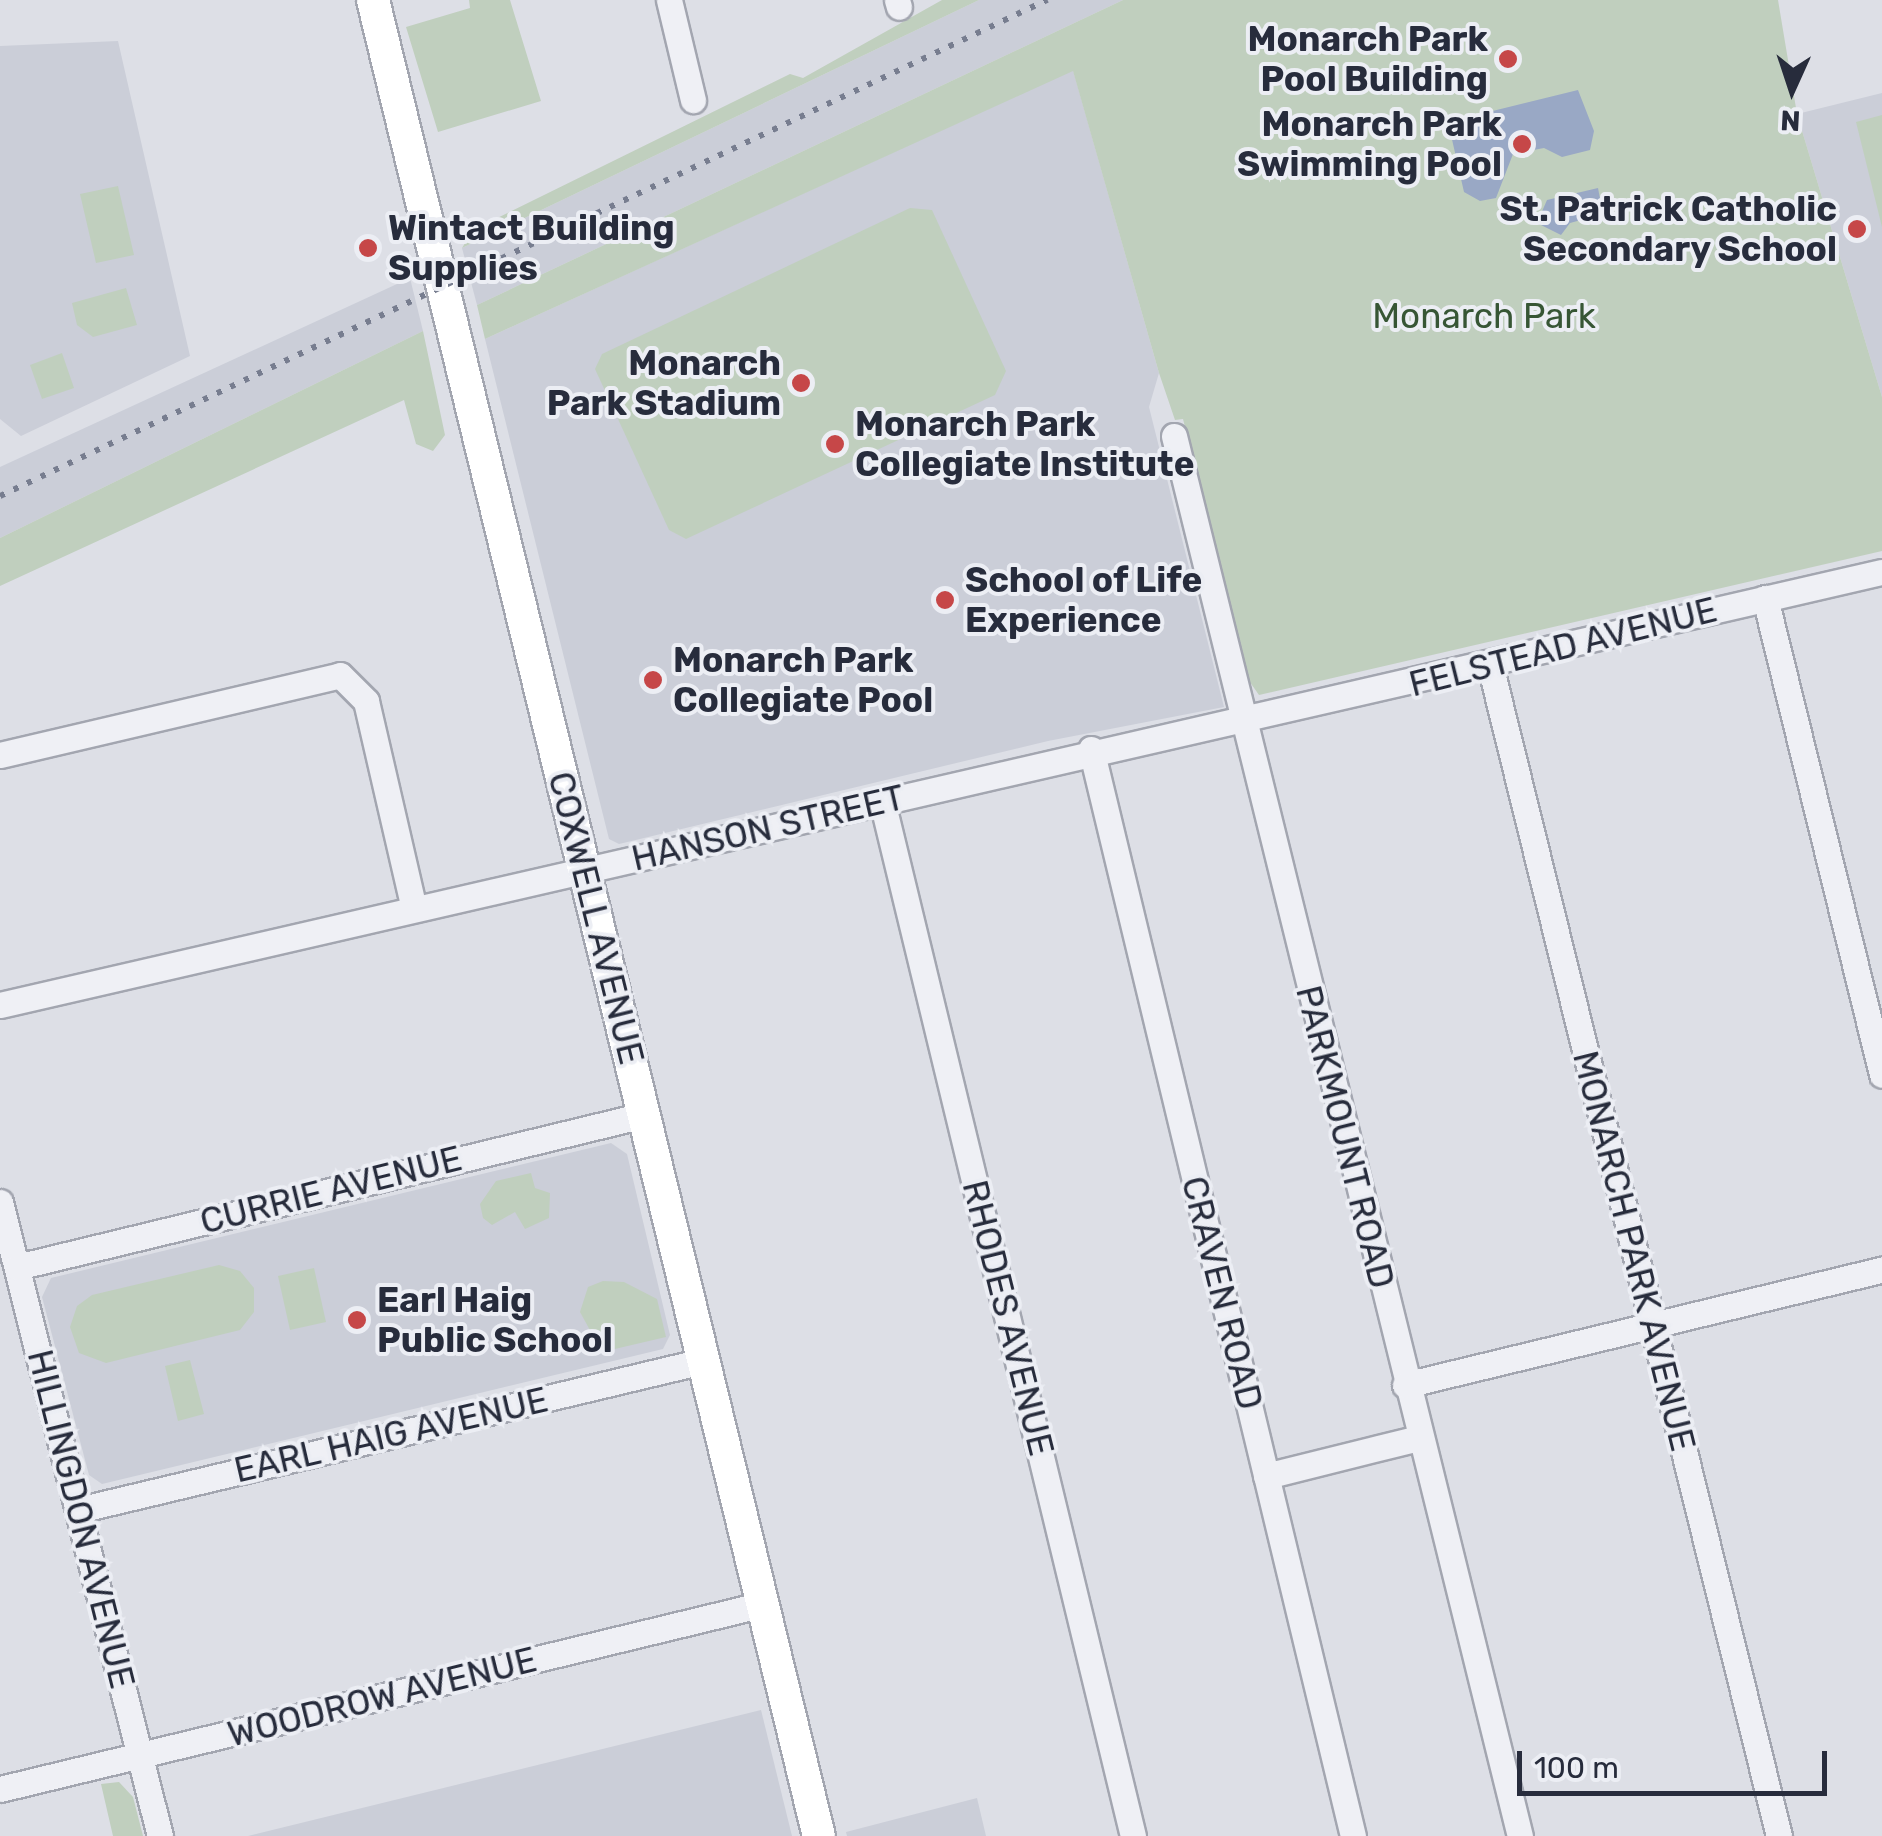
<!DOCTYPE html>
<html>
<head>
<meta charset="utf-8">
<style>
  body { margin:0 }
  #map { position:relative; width:1882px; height:1836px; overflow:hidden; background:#dddfe6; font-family:Rubik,sans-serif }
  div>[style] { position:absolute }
  .built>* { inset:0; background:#cbced8 }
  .green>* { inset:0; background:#c0cfbe }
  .water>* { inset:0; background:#99a8c5 }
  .roads { filter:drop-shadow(2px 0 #a3a6b0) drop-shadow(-2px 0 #a3a6b0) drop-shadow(0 2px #a3a6b0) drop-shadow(0 -2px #a3a6b0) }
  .minor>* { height:25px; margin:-12.5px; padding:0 12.5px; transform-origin:12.5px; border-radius:12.5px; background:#eff0f5 }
  .major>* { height:32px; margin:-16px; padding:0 16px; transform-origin:16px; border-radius:16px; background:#fff }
  .rail>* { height:6px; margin-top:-3px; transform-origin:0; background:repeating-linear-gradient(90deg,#777d8f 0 5px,transparent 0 15px) }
  .dots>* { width:28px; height:28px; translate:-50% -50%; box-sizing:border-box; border:5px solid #eceef4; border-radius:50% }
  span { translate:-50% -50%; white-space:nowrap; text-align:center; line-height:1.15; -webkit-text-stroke:8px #eceef4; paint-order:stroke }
  .poi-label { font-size:35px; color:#272c3c; font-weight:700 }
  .right { translate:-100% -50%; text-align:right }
  .left { translate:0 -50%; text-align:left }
  .park-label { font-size:35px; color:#375635 }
  .street-label { font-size:35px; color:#272c3c }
  .north { position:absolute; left:1742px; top:40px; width:100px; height:100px; -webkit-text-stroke:8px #eceef4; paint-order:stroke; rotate:183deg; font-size:28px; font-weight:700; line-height:40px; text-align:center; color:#272c3c }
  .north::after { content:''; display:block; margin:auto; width:35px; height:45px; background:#272c3c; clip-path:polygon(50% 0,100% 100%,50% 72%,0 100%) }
  .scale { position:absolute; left:1517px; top:1751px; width:310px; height:45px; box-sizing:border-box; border:5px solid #272c3c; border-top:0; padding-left:12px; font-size:30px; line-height:35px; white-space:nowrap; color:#272c3c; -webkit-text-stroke:8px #eceef4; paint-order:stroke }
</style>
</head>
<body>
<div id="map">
  <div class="built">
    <div style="clip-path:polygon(979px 0,1123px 0,477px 305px,462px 248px)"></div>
    <div style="clip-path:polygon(118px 41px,190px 356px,21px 436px,0 419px,0 46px)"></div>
    <div style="clip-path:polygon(1073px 70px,1159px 373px,1149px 407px,1224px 707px,1048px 741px,619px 844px,609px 839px,485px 339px)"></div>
    <div style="clip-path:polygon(1882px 93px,1882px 397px,1797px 114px)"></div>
    <div style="clip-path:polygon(410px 278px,423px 331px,0 538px,0 467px)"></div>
    <div style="clip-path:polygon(611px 1143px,627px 1154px,670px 1335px,663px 1349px,102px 1484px,89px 1475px,42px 1297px,51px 1278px)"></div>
    <div style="clip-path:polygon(761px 1710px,792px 1836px,248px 1836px)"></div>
    <div style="clip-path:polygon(977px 1798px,986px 1836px,847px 1836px,846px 1832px)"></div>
  </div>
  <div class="green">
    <div style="clip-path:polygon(469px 0,510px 0,541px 101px,438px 132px,406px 27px,470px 8px)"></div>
    <div style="clip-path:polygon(942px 0,979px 0,462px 248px,473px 230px,790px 74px,803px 78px)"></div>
    <div style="clip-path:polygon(1123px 0,1778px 0,1797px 114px,1882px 397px,1882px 551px,1259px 695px,1247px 678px,1183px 419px,1175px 420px,1159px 373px,1073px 71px,485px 339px,477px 305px)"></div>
    <div style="clip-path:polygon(1882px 115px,1882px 227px,1856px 122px)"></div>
    <div style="clip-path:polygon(118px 186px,134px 255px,96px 263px,80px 194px)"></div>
    <div style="clip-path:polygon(910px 208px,932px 210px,1006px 371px,995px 395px,686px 539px,669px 530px,595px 369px,602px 354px)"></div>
    <div style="clip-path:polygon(126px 288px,137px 325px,93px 337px,77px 325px,72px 303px)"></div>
    <div style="clip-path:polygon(423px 331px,445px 435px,433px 451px,416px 444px,404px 400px,0 586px,0 538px)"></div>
    <div style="clip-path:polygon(62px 353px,74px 388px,42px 399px,30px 365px)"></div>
    <div style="clip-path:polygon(531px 1173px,535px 1188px,550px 1193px,549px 1218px,525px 1229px,515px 1212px,492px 1225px,483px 1218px,480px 1204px,496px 1181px)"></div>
    <div style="clip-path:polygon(219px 1265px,240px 1271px,254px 1288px,254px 1312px,240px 1330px,106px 1363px,79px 1353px,70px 1327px,77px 1306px,92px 1295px)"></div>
    <div style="clip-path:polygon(314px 1268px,326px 1322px,290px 1330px,278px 1276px)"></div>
    <div style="clip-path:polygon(603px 1281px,624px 1282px,657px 1299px,666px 1337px,602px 1352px,580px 1312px,588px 1287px)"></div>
    <div style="clip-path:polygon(190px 1360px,204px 1414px,178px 1421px,165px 1366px)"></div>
    <div style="clip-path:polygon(119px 1782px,133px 1797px,143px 1836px,113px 1836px,101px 1784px)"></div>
  </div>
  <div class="water">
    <div style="clip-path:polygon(1578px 90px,1594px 131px,1590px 150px,1562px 157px,1544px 148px,1513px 154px,1496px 198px,1480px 201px,1464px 192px,1448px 122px)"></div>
    <div style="clip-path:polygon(1598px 188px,1603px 214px,1570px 223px,1561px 235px,1537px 223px,1547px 200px)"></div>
  </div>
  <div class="roads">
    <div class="minor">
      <div style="left:669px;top:0;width:103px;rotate:76.5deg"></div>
      <div style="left:897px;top:0;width:7px;rotate:74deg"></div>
      <div style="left:1174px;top:436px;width:1442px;rotate:76.12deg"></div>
      <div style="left:1765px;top:598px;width:491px;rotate:76.2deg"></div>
      <div style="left:1490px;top:665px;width:1206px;rotate:76.14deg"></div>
      <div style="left:1091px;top:749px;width:1118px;rotate:76.45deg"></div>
      <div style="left:0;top:755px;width:349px;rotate:-13.2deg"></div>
      <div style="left:340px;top:675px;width:37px;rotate:45deg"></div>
      <div style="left:366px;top:701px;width:213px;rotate:77deg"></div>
      <div style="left:882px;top:801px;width:1065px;rotate:76.37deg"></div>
      <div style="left:0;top:1005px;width:1931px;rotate:-12.96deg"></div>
      <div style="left:0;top:1202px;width:654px;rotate:75.84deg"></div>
      <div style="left:17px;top:1267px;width:645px;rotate:-13.63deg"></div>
      <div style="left:1405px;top:1385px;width:491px;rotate:-13.6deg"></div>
      <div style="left:1266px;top:1476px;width:157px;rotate:-14deg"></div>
      <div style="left:78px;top:1510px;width:643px;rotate:-13.41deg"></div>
      <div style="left:0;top:1789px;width:786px;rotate:-13.61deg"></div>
    </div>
    <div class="major">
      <div style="left:373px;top:0;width:1889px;rotate:76.35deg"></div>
    </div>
  </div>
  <div class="rail">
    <div style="left:0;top:496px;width:1159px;rotate:-25.35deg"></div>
  </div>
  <div class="dots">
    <div style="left:1508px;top:59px;background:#c64748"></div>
    <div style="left:1522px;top:144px;background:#c64748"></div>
    <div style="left:1857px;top:229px;background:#c64748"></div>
    <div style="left:368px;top:248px;background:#c64748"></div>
    <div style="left:801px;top:383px;background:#c64748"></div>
    <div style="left:835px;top:444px;background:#c64748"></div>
    <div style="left:945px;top:600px;background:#c64748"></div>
    <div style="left:653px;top:680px;background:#c64748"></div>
    <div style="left:357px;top:1320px;background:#c64748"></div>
  </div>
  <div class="poi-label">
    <span class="right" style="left:1488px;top:59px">Monarch Park<br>Pool Building</span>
    <span class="right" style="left:1502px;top:144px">Monarch Park<br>Swimming Pool</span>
    <span class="right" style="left:1837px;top:229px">St. Patrick Catholic<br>Secondary School</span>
    <span class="left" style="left:388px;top:248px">Wintact Building<br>Supplies</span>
    <span class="right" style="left:781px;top:383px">Monarch<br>Park Stadium</span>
    <span class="left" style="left:855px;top:444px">Monarch Park<br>Collegiate Institute</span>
    <span class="left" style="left:965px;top:600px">School of Life<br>Experience</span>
    <span class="left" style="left:673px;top:680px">Monarch Park<br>Collegiate Pool</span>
    <span class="left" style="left:377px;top:1320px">Earl Haig<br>Public School</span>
  </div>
  <div class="park-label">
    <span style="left:1484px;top:316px">Monarch Park</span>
  </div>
  <div class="street-label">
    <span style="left:1563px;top:647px;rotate:-14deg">FELSTEAD AVENUE</span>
    <span style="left:768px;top:828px;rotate:-13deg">HANSON STREET</span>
    <span style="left:596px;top:918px;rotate:76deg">COXWELL AVENUE</span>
    <span style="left:1345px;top:1137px;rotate:76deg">PARKMOUNT ROAD</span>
    <span style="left:331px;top:1190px;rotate:-14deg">CURRIE AVENUE</span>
    <span style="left:1634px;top:1251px;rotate:76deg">MONARCH PARK AVENUE</span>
    <span style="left:1222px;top:1293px;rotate:76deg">CRAVEN ROAD</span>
    <span style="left:1008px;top:1318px;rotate:76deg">RHODES AVENUE</span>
    <span style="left:391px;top:1435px;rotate:-13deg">EARL HAIG AVENUE</span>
    <span style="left:81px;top:1519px;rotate:76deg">HILLINGDON AVENUE</span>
    <span style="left:382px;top:1697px;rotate:-14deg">WOODROW AVENUE</span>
  </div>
  <div class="north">N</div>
  <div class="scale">100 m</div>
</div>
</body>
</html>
